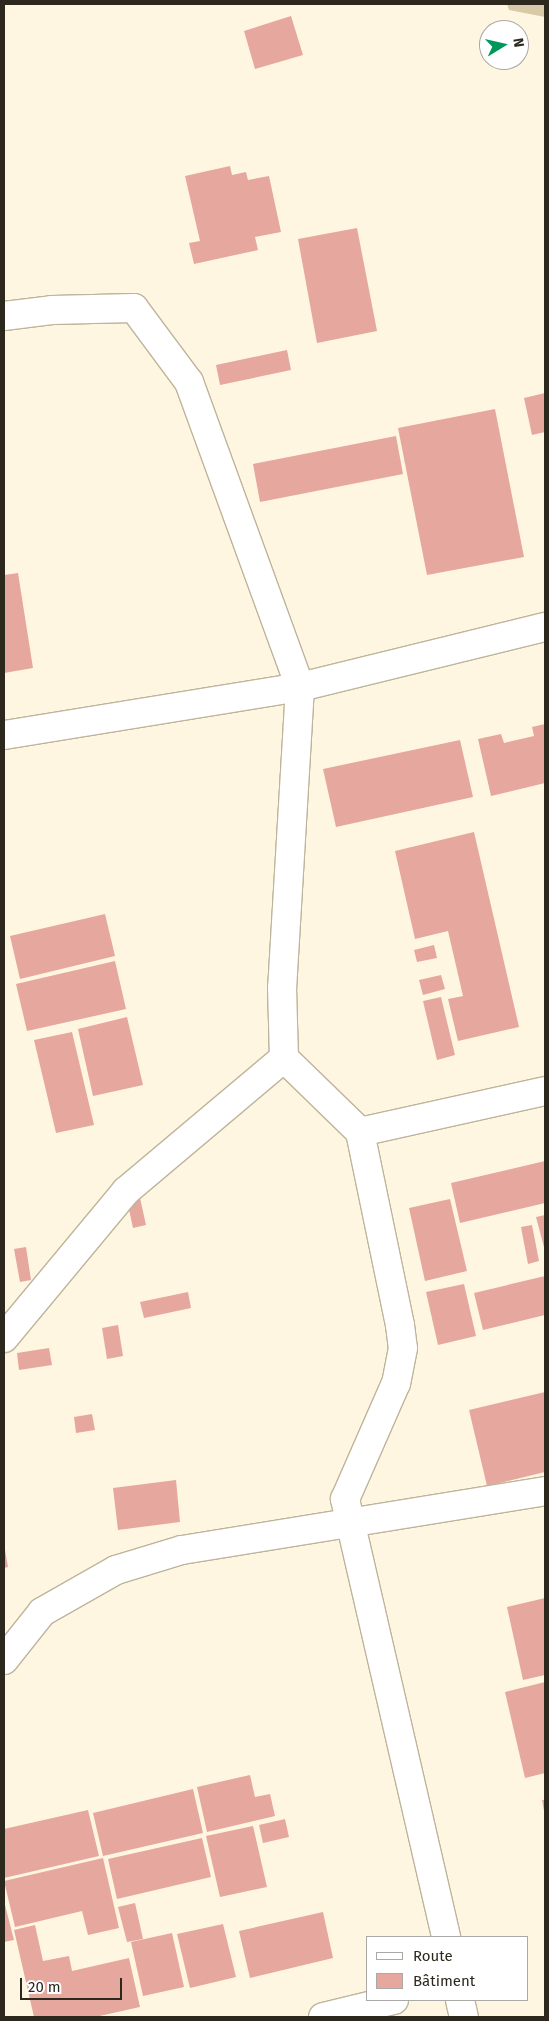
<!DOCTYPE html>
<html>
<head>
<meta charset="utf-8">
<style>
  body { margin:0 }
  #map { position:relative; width:549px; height:2021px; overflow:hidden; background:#fff6e1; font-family:"Fira Sans",sans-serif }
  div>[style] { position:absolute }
  .green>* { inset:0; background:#d9caa7 }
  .building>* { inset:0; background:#e6a79e }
  .roads { filter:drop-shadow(1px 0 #beb49b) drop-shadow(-1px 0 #beb49b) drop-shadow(0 1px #beb49b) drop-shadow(0 -1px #beb49b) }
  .minor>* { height:28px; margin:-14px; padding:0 14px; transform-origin:14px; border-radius:14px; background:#fff }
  span { translate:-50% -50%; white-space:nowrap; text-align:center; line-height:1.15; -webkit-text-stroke:4px #fff; paint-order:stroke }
  .frame { position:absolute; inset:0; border:5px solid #2c281e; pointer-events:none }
  .legend { position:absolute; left:366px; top:1936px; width:162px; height:65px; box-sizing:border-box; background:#fff; border:1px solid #aba9a5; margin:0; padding:6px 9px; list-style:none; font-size:15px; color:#2c281e }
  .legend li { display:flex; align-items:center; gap:10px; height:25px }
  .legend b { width:25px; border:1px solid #aba9a5 }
  .north { position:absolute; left:479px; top:20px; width:50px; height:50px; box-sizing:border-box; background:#fff; border:1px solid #aba9a5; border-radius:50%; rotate:81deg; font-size:14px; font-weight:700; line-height:20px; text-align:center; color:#2c281e }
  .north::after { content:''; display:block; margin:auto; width:18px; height:22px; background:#00985a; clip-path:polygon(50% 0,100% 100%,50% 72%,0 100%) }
  .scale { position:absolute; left:20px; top:1978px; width:102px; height:22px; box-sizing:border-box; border:2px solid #2c281e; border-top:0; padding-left:6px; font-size:15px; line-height:18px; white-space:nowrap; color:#2c281e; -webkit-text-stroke:4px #fff; paint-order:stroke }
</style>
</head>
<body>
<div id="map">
  <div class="green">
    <div style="clip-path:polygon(507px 4px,545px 4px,545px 17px,509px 10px)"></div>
  </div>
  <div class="building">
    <div style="clip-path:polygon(291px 16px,303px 55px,255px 69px,244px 31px)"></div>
    <div style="clip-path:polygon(230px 166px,232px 175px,246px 172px,248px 180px,269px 176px,281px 232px,255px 237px,258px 250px,194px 264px,189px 243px,200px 241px,185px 176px)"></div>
    <div style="clip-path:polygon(357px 228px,377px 331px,317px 343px,298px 239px)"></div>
    <div style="clip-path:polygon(287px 350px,291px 370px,220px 385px,216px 365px)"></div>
    <div style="clip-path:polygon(545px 393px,545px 432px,532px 435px,524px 398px)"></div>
    <div style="clip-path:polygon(495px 409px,524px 557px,427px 575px,398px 428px)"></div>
    <div style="clip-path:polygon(396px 436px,403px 474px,260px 502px,253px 464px)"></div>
    <div style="clip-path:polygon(18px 573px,33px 668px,4px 673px,4px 575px)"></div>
    <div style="clip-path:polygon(545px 724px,545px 783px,491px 796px,478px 739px,501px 734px,504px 743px,534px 736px,532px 727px)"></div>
    <div style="clip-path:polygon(460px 740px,473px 797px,336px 827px,323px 769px)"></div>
    <div style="clip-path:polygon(474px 832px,519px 1027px,458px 1041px,448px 999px,463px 996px,448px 931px,415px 939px,395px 851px)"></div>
    <div style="clip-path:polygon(105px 914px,115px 956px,20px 979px,10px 936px)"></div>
    <div style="clip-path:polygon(434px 945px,437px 958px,417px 962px,414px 950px)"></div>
    <div style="clip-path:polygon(115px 961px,126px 1009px,27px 1031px,16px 984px)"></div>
    <div style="clip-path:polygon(441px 975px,445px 989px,423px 995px,419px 980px)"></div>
    <div style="clip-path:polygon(441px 997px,455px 1055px,437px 1060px,423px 1001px)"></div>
    <div style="clip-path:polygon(127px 1017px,143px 1085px,93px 1096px,78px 1029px)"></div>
    <div style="clip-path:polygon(72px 1032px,94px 1125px,56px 1133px,34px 1040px)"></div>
    <div style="clip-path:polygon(545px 1161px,545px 1203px,460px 1223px,451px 1183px)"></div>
    <div style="clip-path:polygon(140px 1198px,146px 1225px,133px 1228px,127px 1200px)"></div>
    <div style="clip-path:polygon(450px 1199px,467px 1271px,425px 1281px,409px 1208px)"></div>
    <div style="clip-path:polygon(545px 1215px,545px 1251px,536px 1217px)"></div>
    <div style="clip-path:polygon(532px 1225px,539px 1261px,528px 1264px,521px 1227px)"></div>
    <div style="clip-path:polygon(26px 1247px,31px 1280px,20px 1282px,14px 1249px)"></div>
    <div style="clip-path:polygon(545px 1276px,545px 1315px,483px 1330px,474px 1293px)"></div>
    <div style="clip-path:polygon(464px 1284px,476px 1336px,438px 1345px,426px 1292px)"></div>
    <div style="clip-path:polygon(188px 1292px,191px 1308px,144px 1318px,140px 1302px)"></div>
    <div style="clip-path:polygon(118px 1325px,123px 1356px,107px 1359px,102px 1328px)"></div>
    <div style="clip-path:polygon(49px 1348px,52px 1365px,19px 1370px,17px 1353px)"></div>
    <div style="clip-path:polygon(545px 1392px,545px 1472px,487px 1486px,469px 1410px)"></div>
    <div style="clip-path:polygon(92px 1414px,95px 1430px,76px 1433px,74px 1417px)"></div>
    <div style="clip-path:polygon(176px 1480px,180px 1522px,118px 1530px,113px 1488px)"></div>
    <div style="clip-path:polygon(5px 1550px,8px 1567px,4px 1568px,4px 1551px)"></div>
    <div style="clip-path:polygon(545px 1598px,545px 1675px,523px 1680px,507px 1607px)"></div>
    <div style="clip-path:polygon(545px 1682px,545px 1773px,525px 1778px,505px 1692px)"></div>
    <div style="clip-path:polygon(250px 1775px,255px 1797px,270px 1794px,275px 1816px,207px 1832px,197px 1787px)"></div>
    <div style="clip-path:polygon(193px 1789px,203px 1833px,103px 1856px,93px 1813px)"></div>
    <div style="clip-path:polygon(542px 1800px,545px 1800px,545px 1811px,544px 1811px)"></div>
    <div style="clip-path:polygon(88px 1810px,99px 1856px,4px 1878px,4px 1829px)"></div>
    <div style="clip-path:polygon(285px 1819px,289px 1837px,263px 1843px,259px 1825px)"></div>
    <div style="clip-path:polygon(253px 1826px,267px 1887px,220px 1897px,206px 1836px)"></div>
    <div style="clip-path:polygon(202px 1838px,211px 1877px,117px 1899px,108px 1859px)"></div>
    <div style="clip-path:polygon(103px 1858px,119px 1928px,88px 1935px,82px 1911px,15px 1927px,4px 1881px)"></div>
    <div style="clip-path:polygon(4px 1901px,14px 1940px,4px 1942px)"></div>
    <div style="clip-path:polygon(135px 1903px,143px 1939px,127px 1942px,118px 1907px)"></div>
    <div style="clip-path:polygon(323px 1912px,333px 1958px,250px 1978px,239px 1931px)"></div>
    <div style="clip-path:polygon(223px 1924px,236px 1977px,190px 1988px,177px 1934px)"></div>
    <div style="clip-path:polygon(35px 1925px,43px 1961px,69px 1956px,72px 1971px,129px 1958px,140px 2007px,95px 2017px,34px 2017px,14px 1930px)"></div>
    <div style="clip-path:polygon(172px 1933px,184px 1987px,143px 1996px,131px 1942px)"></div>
  </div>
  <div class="roads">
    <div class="minor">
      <div style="left:4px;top:316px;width:48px;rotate:-7.1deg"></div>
      <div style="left:52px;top:310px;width:82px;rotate:-1.4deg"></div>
      <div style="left:134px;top:308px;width:92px;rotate:53.4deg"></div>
      <div style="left:189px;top:382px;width:325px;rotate:70deg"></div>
      <div style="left:300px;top:687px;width:301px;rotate:93.4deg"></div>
      <div style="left:282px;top:987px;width:71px;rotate:88.4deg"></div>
      <div style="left:284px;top:1058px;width:106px;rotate:44.2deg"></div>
      <div style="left:360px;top:1132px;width:197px;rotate:78.3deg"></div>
      <div style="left:400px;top:1325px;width:23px;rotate:83deg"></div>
      <div style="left:403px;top:1348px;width:36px;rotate:101deg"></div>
      <div style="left:396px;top:1383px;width:127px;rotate:113.7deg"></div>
      <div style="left:345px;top:1499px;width:449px;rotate:77deg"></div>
      <div style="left:4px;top:735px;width:300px;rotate:-9.2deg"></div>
      <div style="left:300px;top:687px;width:252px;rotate:-13.8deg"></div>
      <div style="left:360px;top:1132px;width:189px;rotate:-12.5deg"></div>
      <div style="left:4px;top:1338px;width:191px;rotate:-50.3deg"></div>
      <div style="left:126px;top:1191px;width:207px;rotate:-40.1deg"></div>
      <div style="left:4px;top:1660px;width:61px;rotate:-51.6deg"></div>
      <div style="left:42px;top:1612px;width:85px;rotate:-29.6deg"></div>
      <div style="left:116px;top:1570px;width:69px;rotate:-16.9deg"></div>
      <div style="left:182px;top:1550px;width:368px;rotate:-9.2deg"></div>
      <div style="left:460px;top:2000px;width:17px;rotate:77deg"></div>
      <div style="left:323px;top:2017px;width:73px;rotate:-13.5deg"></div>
    </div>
  </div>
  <div class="frame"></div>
  <ul class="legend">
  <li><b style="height:6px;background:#fff"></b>Route</li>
  <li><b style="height:14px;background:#e6a79e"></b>Bâtiment</li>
  </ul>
  <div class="north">N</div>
  <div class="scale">20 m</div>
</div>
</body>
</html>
